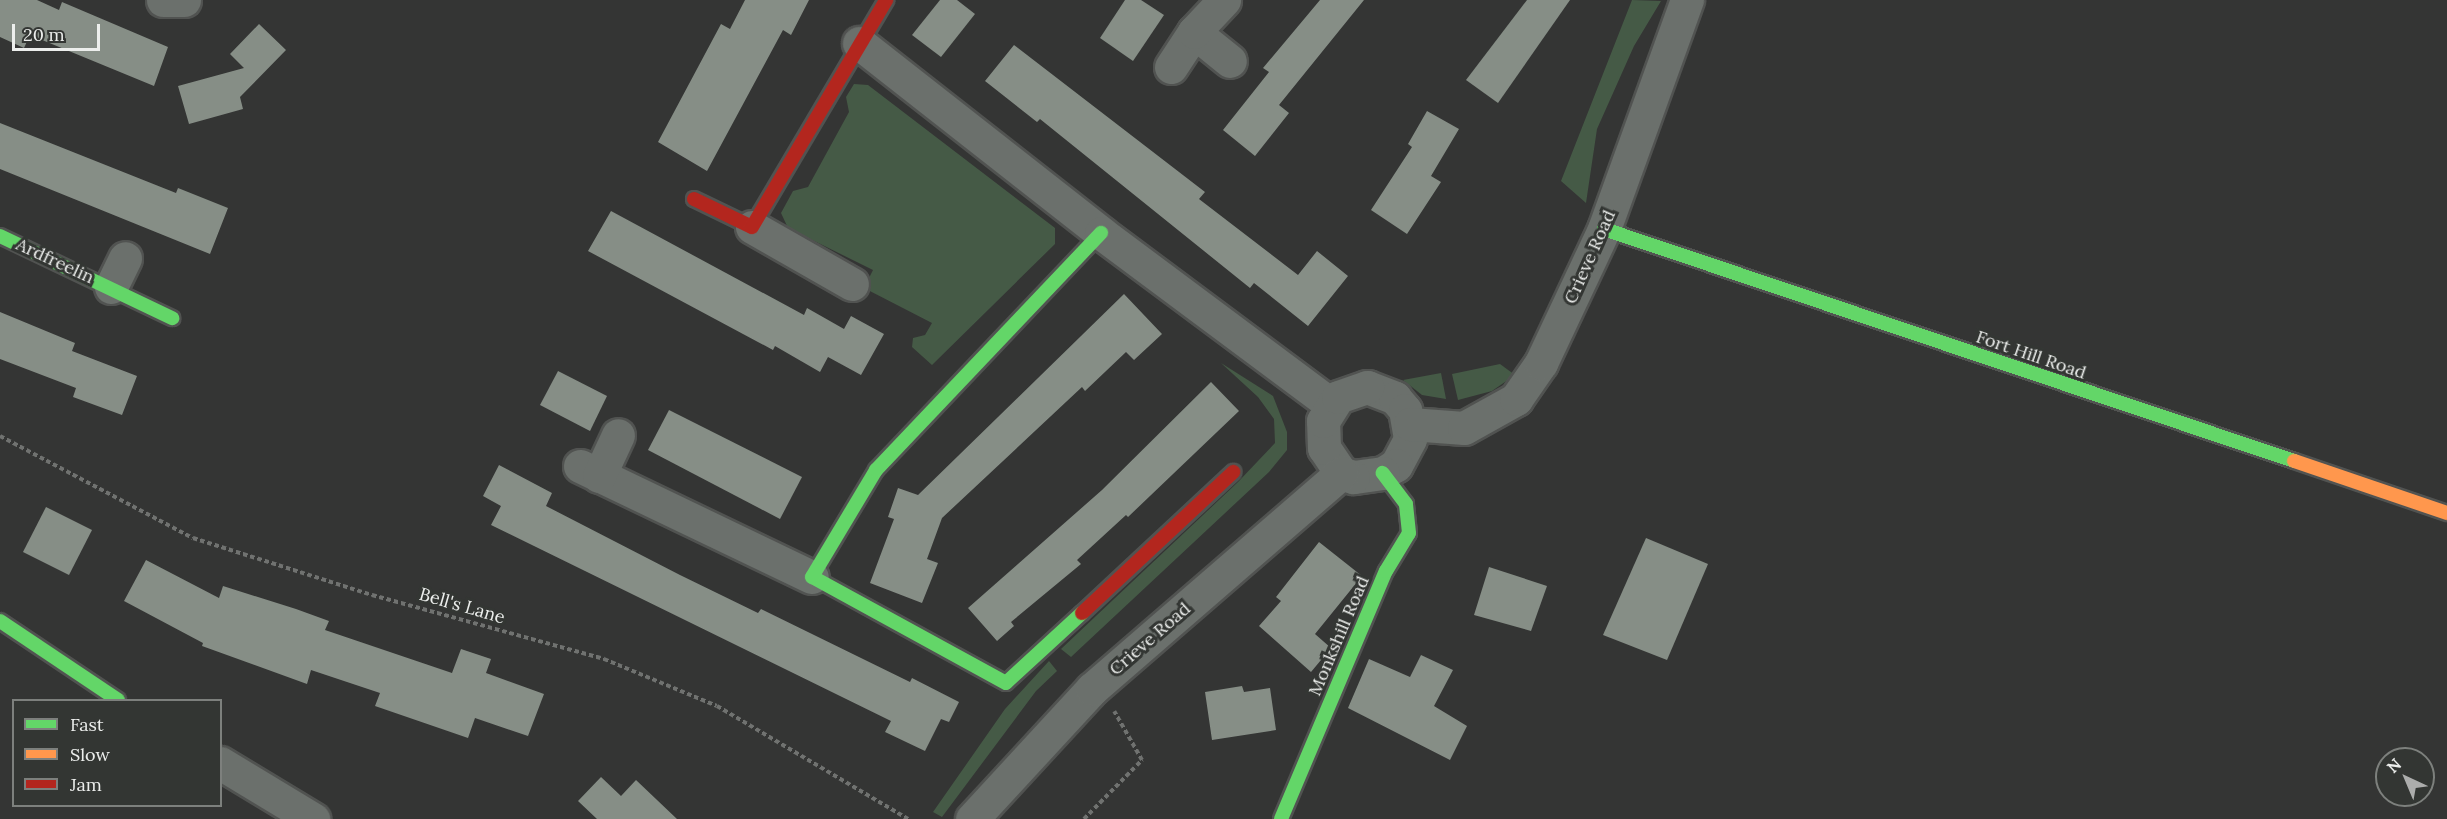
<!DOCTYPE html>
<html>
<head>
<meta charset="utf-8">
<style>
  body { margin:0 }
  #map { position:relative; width:2447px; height:819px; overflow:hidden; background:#343534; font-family:Lora,serif }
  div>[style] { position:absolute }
  .green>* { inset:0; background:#455a46 }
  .building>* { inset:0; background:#868e86 }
  .path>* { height:4px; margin-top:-2px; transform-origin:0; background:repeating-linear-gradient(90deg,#707270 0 4.5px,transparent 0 7.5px) }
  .roads { filter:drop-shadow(2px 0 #515351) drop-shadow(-2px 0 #515351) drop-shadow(0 2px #515351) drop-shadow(0 -2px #515351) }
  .street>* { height:33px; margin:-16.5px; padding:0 16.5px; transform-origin:16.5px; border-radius:16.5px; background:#6b706c }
  .fast>* { height:14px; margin:-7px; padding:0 7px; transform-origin:7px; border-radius:7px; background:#63d668 }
  .slow>* { height:14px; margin:-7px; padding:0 7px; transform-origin:7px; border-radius:7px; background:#ff974d }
  .jam>* { height:14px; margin:-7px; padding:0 7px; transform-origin:7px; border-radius:7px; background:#b3261e }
  span { translate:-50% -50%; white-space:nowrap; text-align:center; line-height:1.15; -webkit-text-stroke:6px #333633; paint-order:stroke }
  .street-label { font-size:18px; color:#eceeec }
  .legend { position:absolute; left:12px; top:699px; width:210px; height:108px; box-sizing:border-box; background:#333633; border:2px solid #7d807d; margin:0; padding:8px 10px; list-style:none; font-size:18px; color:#eceeec }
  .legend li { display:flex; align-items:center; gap:12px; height:30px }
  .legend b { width:30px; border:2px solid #7d807d }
  .north { position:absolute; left:2375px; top:747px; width:60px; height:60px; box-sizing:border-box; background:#333633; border:2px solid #7d807d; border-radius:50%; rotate:316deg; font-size:16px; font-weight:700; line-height:24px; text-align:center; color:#eceeec }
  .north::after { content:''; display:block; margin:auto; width:21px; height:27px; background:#acadac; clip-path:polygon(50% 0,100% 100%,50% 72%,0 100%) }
  .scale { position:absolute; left:12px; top:24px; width:88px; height:27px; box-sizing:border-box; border:3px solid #eceeec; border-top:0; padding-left:8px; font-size:18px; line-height:21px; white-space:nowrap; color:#eceeec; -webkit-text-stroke:4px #333633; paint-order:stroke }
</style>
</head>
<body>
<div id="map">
  <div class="green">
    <div style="clip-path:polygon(1632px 0,1661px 1px,1634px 46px,1597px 129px,1586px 203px,1561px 181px)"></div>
    <div style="clip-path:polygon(854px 84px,868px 85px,1055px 228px,1055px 244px,932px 365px,912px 347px,913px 338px,925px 335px,932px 323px,864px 288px,873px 270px,788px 228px,781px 213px,793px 191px,808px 187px,849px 112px,846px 97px)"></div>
    <div style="clip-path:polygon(1221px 363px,1273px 396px,1287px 432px,1287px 450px,1269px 472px,1071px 657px,1061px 649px,1238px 482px,1275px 443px,1274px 419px,1258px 397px)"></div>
    <div style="clip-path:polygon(1500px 364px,1515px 375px,1492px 391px,1458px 400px,1452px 374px)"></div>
    <div style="clip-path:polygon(1441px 373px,1446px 399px,1422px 395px,1403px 380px)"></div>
    <div style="clip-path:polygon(1049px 661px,1057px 671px,1036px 691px,942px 817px,933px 812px,1005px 709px)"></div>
  </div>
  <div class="building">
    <div style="clip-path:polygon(0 0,37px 0,59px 10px,62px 2px,168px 47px,154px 86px,30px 35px,24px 48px,0 37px)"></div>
    <div style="clip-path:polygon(745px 0,809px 0,791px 35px,783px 30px,707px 171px,658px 142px,721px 24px,730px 29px)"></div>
    <div style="clip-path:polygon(940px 0,957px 0,975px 14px,941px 57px,912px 35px)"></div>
    <div style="clip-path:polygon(1125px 0,1141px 0,1164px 15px,1133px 61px,1100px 38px)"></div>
    <div style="clip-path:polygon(1320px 0,1364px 0,1279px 105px,1289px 113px,1255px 156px,1223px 130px,1269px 72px,1263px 68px)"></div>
    <div style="clip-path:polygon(1527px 0,1570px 0,1498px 103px,1466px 80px)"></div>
    <div style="clip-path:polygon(259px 24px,286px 50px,240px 97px,243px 109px,189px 124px,178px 86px,244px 68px,230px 54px)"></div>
    <div style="clip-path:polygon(1014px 45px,1205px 192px,1199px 199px,1298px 275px,1317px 251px,1348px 276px,1308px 326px,1254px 283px,1250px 288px,1040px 119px,1037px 122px,985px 81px)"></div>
    <div style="clip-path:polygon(1427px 111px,1459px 129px,1431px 176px,1441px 182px,1407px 234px,1371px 210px,1412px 147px,1408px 144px)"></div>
    <div style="clip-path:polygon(0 123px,176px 193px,178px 188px,228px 208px,210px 254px,0 169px)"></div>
    <div style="clip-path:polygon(611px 211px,804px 315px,807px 308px,844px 329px,851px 316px,884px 334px,861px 375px,828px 357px,820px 372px,775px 346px,773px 350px,588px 251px)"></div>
    <div style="clip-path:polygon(1124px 294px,1162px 334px,1134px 360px,1126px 352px,1085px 391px,1082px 387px,942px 518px,927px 559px,938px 563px,922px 603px,870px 583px,894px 519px,888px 517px,898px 488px,918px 495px)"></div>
    <div style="clip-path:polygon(0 312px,75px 343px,72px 351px,137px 376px,122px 415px,73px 397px,76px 388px,0 359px)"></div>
    <div style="clip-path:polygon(558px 371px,607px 396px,590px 431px,540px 405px)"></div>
    <div style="clip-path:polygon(1211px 382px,1239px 411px,1128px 517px,1126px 515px,1077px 560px,1081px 564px,1011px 622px,1014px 626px,997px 641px,968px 608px,1102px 490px)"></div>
    <div style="clip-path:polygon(669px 410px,802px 477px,780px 519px,648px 450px)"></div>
    <div style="clip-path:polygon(499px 465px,552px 493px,546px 506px,680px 575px,758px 613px,761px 609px,910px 682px,912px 678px,959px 702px,949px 722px,941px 719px,925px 751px,885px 732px,891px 721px,491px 525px,501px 506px,483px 496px)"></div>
    <div style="clip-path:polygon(46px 507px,92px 530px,69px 575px,23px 552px)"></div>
    <div style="clip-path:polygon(1646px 538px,1708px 564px,1667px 660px,1603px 635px)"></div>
    <div style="clip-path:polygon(1319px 542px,1362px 576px,1315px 634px,1331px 648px,1311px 672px,1259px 626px,1281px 601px,1276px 597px)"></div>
    <div style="clip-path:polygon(146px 560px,219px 598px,223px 586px,296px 609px,329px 621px,325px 630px,452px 673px,461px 649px,491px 659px,486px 673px,544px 694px,528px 736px,475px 718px,468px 738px,375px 706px,380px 693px,311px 670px,307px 684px,202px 646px,203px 643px,124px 601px)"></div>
    <div style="clip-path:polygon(1489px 567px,1547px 586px,1531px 631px,1474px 615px)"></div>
    <div style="clip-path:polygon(1421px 655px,1453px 670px,1434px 706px,1467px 726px,1450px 760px,1348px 708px,1369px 659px,1410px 677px)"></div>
    <div style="clip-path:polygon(1242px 686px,1244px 692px,1270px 688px,1276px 730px,1212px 740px,1205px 692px)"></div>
    <div style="clip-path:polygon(601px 777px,621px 796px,636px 780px,677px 819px,597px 819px,578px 801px)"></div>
  </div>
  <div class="path">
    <div style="left:0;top:436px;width:218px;rotate:27.9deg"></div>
    <div style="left:193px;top:538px;width:188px;rotate:17.7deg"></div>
    <div style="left:372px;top:595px;width:241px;rotate:15.4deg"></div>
    <div style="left:604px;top:659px;width:122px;rotate:22.6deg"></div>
    <div style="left:717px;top:706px;width:222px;rotate:30.6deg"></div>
    <div style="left:1084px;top:819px;width:83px;rotate:-45.5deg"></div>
    <div style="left:1142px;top:760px;width:56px;rotate:-119.7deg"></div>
  </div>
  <div class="roads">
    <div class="street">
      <div style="left:163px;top:0;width:21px"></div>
      <div style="left:1194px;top:32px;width:46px;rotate:38.9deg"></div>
      <div style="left:859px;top:43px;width:308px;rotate:38.1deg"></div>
      <div style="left:1101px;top:233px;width:288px;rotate:36.7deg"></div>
      <div style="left:1171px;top:67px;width:42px;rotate:-56.7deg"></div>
      <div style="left:1194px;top:32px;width:44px;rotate:-46.8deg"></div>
      <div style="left:752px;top:227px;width:115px;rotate:29.7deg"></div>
      <div style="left:111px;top:287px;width:32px;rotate:-64deg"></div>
      <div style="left:1367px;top:387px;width:30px;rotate:21deg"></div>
      <div style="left:1395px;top:398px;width:16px;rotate:50deg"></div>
      <div style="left:1405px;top:410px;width:29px;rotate:80deg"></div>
      <div style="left:1410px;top:439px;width:30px;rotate:118deg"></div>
      <div style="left:1396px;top:465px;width:15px;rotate:148deg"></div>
      <div style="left:1383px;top:473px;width:30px;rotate:172deg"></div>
      <div style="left:1353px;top:477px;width:13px;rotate:-162deg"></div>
      <div style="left:1341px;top:473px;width:30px;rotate:-124deg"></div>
      <div style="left:1324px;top:448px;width:27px;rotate:-92deg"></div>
      <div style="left:1323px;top:421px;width:28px;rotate:-58deg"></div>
      <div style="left:1338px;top:397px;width:31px;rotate:-19deg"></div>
      <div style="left:1410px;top:424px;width:54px;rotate:4.2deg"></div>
      <div style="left:1464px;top:428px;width:60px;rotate:-29.1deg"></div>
      <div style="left:1516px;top:399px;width:44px;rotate:-55.2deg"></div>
      <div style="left:1541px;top:363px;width:148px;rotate:-64.8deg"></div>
      <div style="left:1604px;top:229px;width:244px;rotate:-70.1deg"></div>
      <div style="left:580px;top:466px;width:257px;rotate:25.6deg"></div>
      <div style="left:599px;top:476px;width:45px;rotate:-65.1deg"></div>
      <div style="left:220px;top:763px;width:109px;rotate:31.1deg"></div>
      <div style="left:972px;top:819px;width:177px;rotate:-47.3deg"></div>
      <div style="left:1092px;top:689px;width:330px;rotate:-40.9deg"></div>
    </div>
    <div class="fast">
      <div style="left:1604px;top:229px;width:728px;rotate:18.58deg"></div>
      <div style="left:0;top:236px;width:191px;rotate:25.5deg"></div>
      <div style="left:1082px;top:613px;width:103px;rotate:137.4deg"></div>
      <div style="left:1006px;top:683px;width:221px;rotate:-151.3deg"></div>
      <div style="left:812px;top:577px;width:125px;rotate:-59.1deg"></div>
      <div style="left:876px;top:470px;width:327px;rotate:-46.5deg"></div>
      <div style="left:0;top:621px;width:142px;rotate:33.8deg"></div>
      <div style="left:1281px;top:819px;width:269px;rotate:-67.1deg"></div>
      <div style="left:1386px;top:571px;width:44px;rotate:-58.8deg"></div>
      <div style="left:1409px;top:533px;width:29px;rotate:-96deg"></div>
      <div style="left:1406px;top:504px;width:39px;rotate:-127deg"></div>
    </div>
    <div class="slow">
      <div style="left:2294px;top:461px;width:162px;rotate:18.8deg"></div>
    </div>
    <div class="jam">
      <div style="left:694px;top:199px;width:64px;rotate:25.8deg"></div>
      <div style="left:752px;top:227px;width:264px;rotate:-59.4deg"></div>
      <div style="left:1082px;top:613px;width:207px;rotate:-43deg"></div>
    </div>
  </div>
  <div class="street-label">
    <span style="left:1590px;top:257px;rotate:-66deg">Crieve Road</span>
    <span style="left:55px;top:261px;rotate:25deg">Ardfreelin</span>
    <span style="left:2031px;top:355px;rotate:19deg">Fort Hill Road</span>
    <span style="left:462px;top:606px;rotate:16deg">Bell's Lane</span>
    <span style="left:1339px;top:636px;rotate:-67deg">Monkshill Road</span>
    <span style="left:1150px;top:639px;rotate:-41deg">Crieve Road</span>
  </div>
  <ul class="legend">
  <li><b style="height:8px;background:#63d668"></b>Fast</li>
  <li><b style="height:8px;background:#ff974d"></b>Slow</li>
  <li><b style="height:8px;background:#b3261e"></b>Jam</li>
  </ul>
  <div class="north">N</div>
  <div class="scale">20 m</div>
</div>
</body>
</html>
